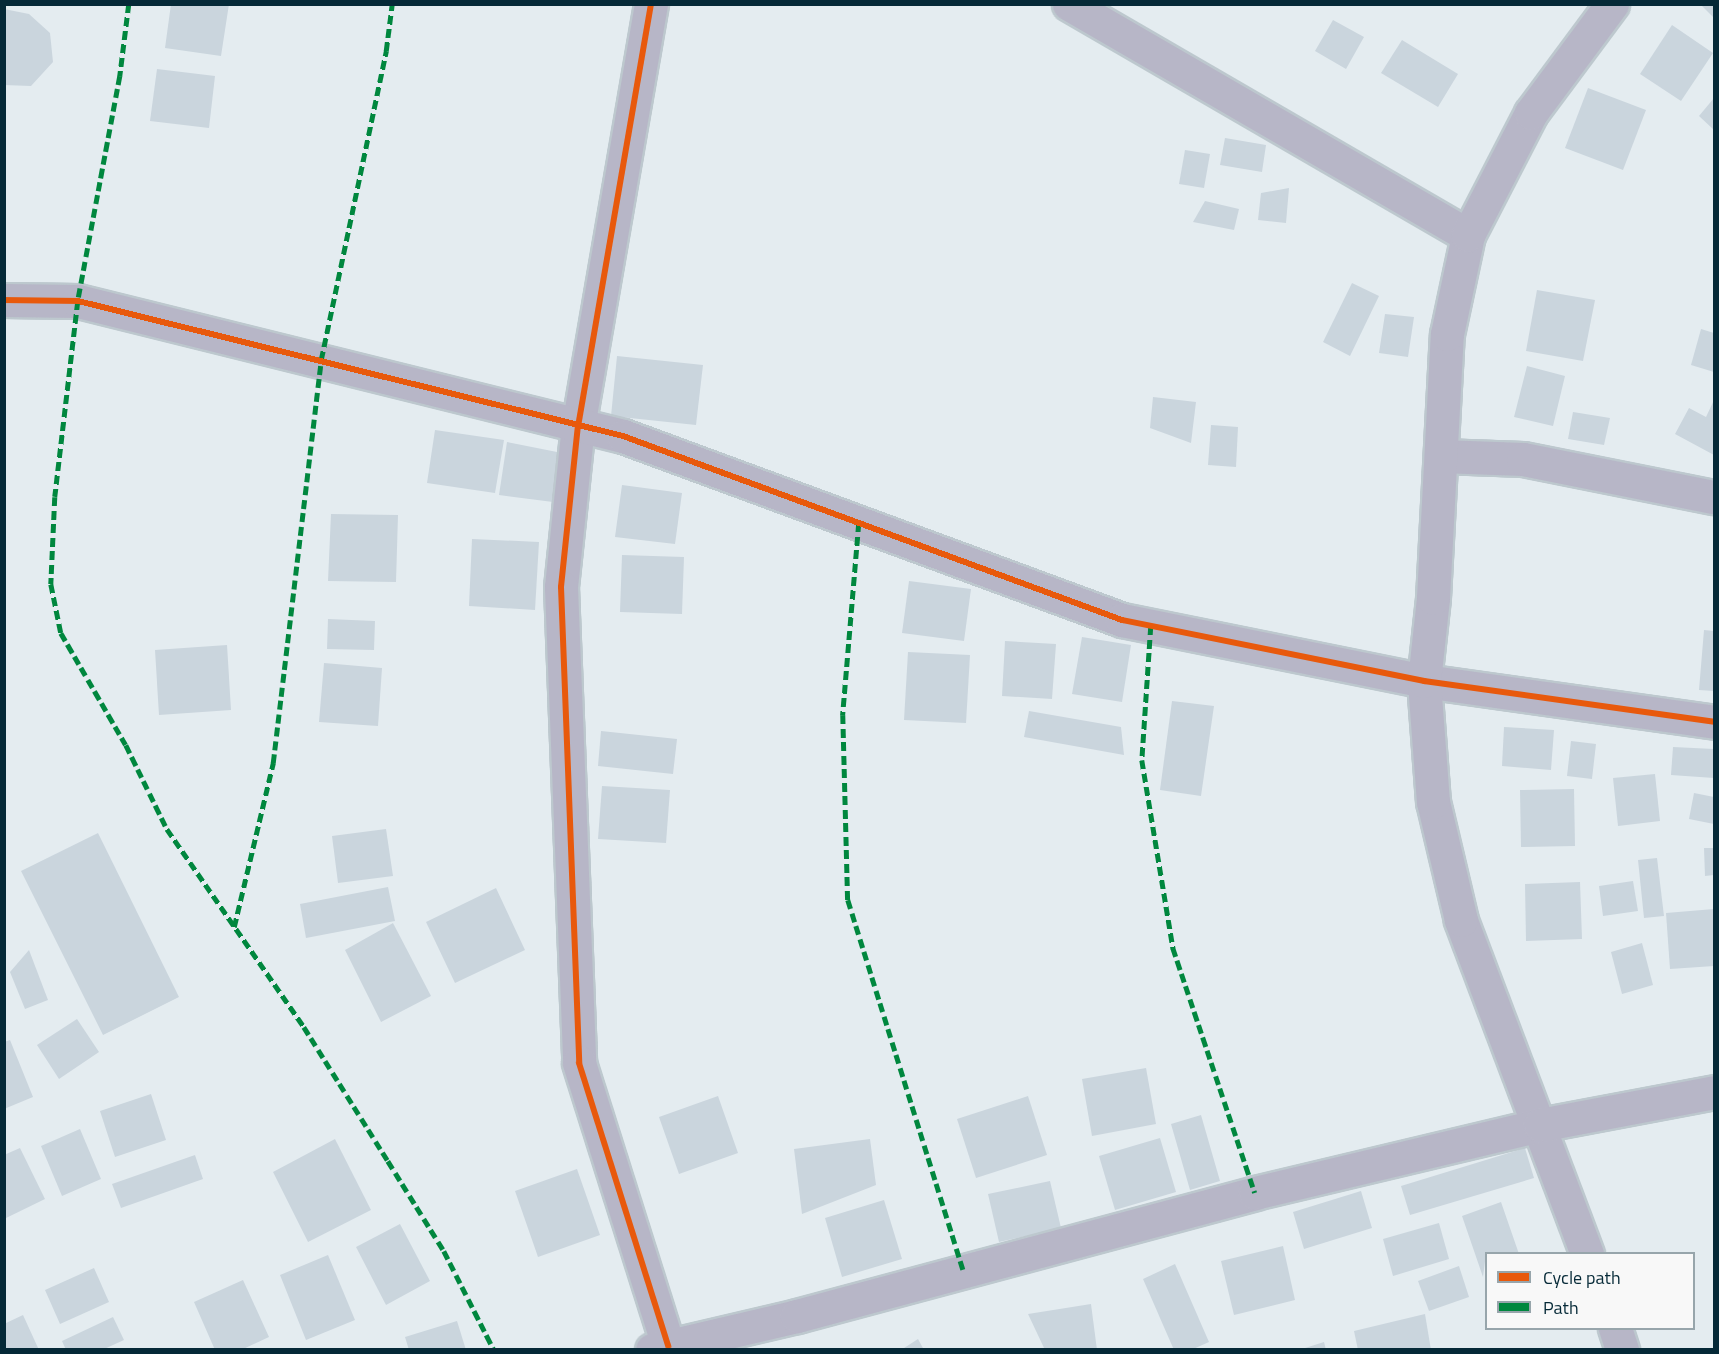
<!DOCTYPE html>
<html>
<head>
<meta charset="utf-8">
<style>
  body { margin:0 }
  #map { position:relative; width:1719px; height:1354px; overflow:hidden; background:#e4ecf0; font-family:"Titillium Web",sans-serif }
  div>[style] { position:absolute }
  .building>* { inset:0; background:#cad5dd }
  .roads { filter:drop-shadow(2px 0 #bdc8ce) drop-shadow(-2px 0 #bdc8ce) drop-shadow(0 2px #bdc8ce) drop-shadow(0 -2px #bdc8ce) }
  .minor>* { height:33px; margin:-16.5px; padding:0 16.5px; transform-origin:16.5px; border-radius:16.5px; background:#b7b6c7 }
  .quiet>* { height:4.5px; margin-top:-2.25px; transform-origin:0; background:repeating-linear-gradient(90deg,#00873e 0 9px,transparent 0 13.5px) }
  .cycleway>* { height:6px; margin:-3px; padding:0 3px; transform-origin:3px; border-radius:3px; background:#e8590c }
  span { translate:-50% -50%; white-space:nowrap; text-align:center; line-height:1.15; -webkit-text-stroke:4.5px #f8f8f8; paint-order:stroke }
  .frame { position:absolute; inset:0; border:6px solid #052937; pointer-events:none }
  .legend { position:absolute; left:1485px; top:1252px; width:210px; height:78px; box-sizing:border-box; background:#f8f8f8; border:2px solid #97a5ab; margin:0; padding:8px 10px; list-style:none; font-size:18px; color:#052937 }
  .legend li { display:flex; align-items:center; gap:12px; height:30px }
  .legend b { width:30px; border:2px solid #97a5ab }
</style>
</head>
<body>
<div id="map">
  <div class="building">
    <div style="clip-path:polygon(171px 4px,229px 4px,221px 56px,165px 48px)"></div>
    <div style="clip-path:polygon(1701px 5px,1714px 5px,1714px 18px)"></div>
    <div style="clip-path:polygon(4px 9px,29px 14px,50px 33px,53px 62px,31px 86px,4px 85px)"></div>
    <div style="clip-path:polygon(1333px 20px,1364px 37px,1346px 69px,1315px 51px)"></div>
    <div style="clip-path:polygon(1672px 25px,1713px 53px,1681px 101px,1640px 74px)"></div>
    <div style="clip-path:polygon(1402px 40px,1458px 74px,1438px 107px,1381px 73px)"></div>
    <div style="clip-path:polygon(157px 69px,215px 76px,209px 128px,150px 121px)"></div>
    <div style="clip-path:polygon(1588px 88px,1646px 110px,1623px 170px,1565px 148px)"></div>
    <div style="clip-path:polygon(1714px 98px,1714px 130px,1699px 116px)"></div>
    <div style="clip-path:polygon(1225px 138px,1266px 145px,1262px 172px,1220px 165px)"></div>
    <div style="clip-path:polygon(1185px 150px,1210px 154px,1204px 188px,1179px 184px)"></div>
    <div style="clip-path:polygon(1289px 188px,1286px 223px,1258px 220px,1261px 193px)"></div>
    <div style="clip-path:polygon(1205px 201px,1239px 209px,1234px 230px,1193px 222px)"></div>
    <div style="clip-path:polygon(1352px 283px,1379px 296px,1350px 356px,1323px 342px)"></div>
    <div style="clip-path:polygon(1537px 290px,1595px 300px,1583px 361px,1526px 351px)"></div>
    <div style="clip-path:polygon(1385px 314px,1414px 317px,1408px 357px,1379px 353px)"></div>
    <div style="clip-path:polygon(1701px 329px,1714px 333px,1714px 372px,1691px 365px)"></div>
    <div style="clip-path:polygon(617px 356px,703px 365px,696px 425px,611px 416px)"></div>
    <div style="clip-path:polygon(1527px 366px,1565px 376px,1553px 426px,1514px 417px)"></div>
    <div style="clip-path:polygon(1153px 397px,1196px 402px,1191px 443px,1150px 428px)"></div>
    <div style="clip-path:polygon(1714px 400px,1714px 455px,1675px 434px,1689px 408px,1706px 417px)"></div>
    <div style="clip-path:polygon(1573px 412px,1610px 418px,1604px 445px,1568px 439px)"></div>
    <div style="clip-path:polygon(1211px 425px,1238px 427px,1236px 467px,1208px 465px)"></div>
    <div style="clip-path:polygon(435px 430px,504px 440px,495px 493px,427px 483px)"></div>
    <div style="clip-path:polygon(507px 442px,562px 453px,553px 502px,499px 495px)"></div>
    <div style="clip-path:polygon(622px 485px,682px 493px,675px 544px,615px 537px)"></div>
    <div style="clip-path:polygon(331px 514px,398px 515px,396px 582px,328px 581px)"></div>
    <div style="clip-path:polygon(472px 539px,539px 542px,535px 610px,469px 606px)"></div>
    <div style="clip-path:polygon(622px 555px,684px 557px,682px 614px,620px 612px)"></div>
    <div style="clip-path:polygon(909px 581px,971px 589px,964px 641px,902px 633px)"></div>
    <div style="clip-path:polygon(328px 619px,375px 621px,374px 650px,327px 649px)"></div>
    <div style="clip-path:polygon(1704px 630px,1714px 631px,1714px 691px,1699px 690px)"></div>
    <div style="clip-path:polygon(1082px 637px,1131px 645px,1122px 702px,1072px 694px)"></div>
    <div style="clip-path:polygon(1005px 641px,1056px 644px,1052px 699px,1002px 696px)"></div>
    <div style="clip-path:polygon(227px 645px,231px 710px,159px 715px,155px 650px)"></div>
    <div style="clip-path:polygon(908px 652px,970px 655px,966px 723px,904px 720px)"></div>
    <div style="clip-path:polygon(324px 663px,382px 668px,378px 726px,319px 722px)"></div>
    <div style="clip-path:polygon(1172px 701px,1214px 706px,1201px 796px,1160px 790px)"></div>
    <div style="clip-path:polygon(1029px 711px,1121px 727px,1124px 755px,1024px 737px)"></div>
    <div style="clip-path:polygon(1504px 727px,1554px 730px,1551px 770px,1502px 766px)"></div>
    <div style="clip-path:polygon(601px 731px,677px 739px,673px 774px,598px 766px)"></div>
    <div style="clip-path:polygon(1571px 741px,1596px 744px,1592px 779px,1567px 776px)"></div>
    <div style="clip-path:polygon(1673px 747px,1714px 749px,1714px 778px,1671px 775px)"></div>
    <div style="clip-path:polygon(1655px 774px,1660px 821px,1618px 826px,1613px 778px)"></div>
    <div style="clip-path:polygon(602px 786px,670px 790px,666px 843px,598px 839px)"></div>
    <div style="clip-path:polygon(1574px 789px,1575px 846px,1521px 847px,1520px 790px)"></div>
    <div style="clip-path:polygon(1694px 793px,1714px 797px,1714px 824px,1689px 819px)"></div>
    <div style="clip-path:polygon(386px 829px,393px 876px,338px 883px,332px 836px)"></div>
    <div style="clip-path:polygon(98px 833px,179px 997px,103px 1035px,21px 871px)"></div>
    <div style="clip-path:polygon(1704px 848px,1714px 848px,1714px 875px,1705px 876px)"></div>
    <div style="clip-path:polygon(1657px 858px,1664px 916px,1644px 918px,1638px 860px)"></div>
    <div style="clip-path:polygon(1633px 881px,1638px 911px,1603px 916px,1599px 886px)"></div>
    <div style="clip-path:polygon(1580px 882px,1582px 939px,1526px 941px,1525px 884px)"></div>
    <div style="clip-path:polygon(388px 887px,395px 921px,306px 938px,300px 904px)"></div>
    <div style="clip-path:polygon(496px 888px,525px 950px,455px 983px,426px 922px)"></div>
    <div style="clip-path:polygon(1714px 909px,1714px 966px,1670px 969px,1666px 913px)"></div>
    <div style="clip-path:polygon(393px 923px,431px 996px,381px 1022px,345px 950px)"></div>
    <div style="clip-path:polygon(1642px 943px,1653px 985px,1622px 994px,1611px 952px)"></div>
    <div style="clip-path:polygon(29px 950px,48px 1000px,25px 1009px,10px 972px)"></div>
    <div style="clip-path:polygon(77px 1019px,99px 1052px,59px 1079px,37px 1045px)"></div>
    <div style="clip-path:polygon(10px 1040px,33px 1097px,4px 1109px,4px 1042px)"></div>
    <div style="clip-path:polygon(1146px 1068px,1156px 1124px,1092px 1136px,1082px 1079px)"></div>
    <div style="clip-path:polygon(151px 1094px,166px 1140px,115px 1157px,100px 1111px)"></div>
    <div style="clip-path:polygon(718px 1096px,738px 1153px,679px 1174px,659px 1117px)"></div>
    <div style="clip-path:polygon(1028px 1096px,1047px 1155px,976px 1178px,957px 1119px)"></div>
    <div style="clip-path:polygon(1201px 1115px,1220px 1181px,1190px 1190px,1171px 1124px)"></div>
    <div style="clip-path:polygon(80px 1129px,101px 1179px,62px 1196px,41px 1146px)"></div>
    <div style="clip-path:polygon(1160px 1138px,1176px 1192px,1115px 1210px,1099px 1156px)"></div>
    <div style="clip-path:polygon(335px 1139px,371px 1210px,308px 1242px,273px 1172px)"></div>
    <div style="clip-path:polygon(870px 1139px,876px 1185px,802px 1214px,794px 1149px)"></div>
    <div style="clip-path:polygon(20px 1148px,45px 1199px,4px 1219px,4px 1155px)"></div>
    <div style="clip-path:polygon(1525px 1148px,1534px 1178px,1410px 1215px,1401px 1186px)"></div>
    <div style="clip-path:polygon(195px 1155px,203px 1179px,121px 1208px,112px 1184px)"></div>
    <div style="clip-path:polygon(577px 1169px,600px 1235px,538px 1257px,515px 1191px)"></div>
    <div style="clip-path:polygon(1050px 1181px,1061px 1228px,999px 1242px,988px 1194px)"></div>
    <div style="clip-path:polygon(1361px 1191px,1372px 1228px,1304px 1249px,1293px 1212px)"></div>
    <div style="clip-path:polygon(884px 1200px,902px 1259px,842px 1277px,825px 1218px)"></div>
    <div style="clip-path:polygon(1501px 1202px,1519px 1254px,1486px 1254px,1483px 1277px,1462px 1216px)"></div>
    <div style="clip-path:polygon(1439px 1223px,1449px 1259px,1393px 1276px,1383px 1239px)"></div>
    <div style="clip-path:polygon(400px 1224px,430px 1281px,386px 1305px,356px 1247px)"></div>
    <div style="clip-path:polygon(1283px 1246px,1295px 1300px,1234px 1315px,1221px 1261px)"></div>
    <div style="clip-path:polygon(328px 1255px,355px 1320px,306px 1340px,280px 1275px)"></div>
    <div style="clip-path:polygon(1175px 1264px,1209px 1342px,1191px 1350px,1174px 1350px,1143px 1279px)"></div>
    <div style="clip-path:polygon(1459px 1266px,1469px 1297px,1429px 1311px,1418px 1281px)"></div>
    <div style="clip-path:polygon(94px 1268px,109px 1302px,60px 1324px,45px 1290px)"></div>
    <div style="clip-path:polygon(243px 1280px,269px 1337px,241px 1350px,215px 1350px,194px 1302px)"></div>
    <div style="clip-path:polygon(1091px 1304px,1097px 1350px,1045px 1350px,1028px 1314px)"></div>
    <div style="clip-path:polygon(1425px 1314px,1431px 1350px,1358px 1350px,1354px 1331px)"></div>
    <div style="clip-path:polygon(23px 1315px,39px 1350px,4px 1350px,4px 1324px)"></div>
    <div style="clip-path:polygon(113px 1317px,124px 1340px,102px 1350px,66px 1350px,62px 1341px)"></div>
    <div style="clip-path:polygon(457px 1321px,466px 1350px,409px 1350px,405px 1337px)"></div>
    <div style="clip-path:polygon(918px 1339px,924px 1350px,901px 1350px)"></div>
    <div style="clip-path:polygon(1324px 1342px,1326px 1350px,1302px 1350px,1302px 1349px)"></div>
  </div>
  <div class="roads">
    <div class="minor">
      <div style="left:651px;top:4px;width:427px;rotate:99.8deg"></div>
      <div style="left:578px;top:425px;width:163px;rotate:96deg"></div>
      <div style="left:561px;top:587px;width:476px;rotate:87.8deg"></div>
      <div style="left:579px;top:1063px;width:297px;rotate:72.5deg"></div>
      <div style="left:1069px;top:4px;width:461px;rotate:30.1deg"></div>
      <div style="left:4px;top:300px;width:74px;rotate:0.8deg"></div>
      <div style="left:78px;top:301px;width:561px;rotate:13.91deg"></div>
      <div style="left:623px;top:436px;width:532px;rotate:20.24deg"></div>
      <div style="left:1122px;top:620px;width:308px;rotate:11.4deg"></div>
      <div style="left:1424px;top:681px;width:293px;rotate:8deg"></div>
      <div style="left:1441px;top:456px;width:82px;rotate:2.1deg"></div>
      <div style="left:1523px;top:459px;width:195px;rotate:11.3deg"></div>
      <div style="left:1587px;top:1254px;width:357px;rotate:-110.7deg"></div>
      <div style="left:1461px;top:920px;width:121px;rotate:-103.3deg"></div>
      <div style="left:1433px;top:802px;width:121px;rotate:-94.3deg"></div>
      <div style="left:1424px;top:681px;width:83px;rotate:-83.8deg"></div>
      <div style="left:1433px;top:598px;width:264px;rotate:-87deg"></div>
      <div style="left:1447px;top:334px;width:101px;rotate:-78deg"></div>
      <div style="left:1468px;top:235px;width:137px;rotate:-62.7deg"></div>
      <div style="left:1531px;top:113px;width:136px;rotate:-53.4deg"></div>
      <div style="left:1615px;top:1328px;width:23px;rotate:72deg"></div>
      <div style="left:652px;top:1350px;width:149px;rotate:-13.2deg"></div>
      <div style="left:797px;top:1316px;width:474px;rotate:-15deg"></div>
      <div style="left:1255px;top:1193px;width:293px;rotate:-13.4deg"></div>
      <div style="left:1540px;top:1125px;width:177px;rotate:-10.7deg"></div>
    </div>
  </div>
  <div class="quiet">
    <div style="left:129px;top:4px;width:73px;rotate:97.1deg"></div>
    <div style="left:120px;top:76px;width:229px;rotate:100.6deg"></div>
    <div style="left:78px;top:301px;width:197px;rotate:96.7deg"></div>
    <div style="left:55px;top:497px;width:87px;rotate:92.6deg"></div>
    <div style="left:51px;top:584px;width:50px;rotate:78.5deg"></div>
    <div style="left:61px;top:633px;width:129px;rotate:59.9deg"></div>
    <div style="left:126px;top:745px;width:93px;rotate:64deg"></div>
    <div style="left:167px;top:829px;width:241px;rotate:55.3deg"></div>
    <div style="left:304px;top:1027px;width:158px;rotate:57.9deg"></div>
    <div style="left:388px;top:1161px;width:106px;rotate:58.1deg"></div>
    <div style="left:444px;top:1251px;width:111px;rotate:63.2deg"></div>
    <div style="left:859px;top:523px;width:193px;rotate:94.8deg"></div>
    <div style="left:843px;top:715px;width:185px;rotate:88.5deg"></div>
    <div style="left:848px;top:900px;width:390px;rotate:72.7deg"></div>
    <div style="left:1151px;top:626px;width:134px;rotate:93.8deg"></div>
    <div style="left:1142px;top:760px;width:191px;rotate:80.6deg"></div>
    <div style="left:1173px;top:948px;width:258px;rotate:71.5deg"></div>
    <div style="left:234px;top:927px;width:169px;rotate:-76.6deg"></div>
    <div style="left:273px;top:763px;width:406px;rotate:-83.2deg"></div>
    <div style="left:321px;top:360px;width:316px;rotate:-78.1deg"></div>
    <div style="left:386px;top:51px;width:47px;rotate:-82.7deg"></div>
  </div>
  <div class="cycleway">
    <div style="left:651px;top:4px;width:427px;rotate:99.8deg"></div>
    <div style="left:578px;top:425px;width:163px;rotate:96deg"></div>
    <div style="left:561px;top:587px;width:476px;rotate:87.8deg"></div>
    <div style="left:579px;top:1063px;width:297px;rotate:72.5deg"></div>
    <div style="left:4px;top:300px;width:74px;rotate:0.8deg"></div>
    <div style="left:78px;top:301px;width:561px;rotate:13.91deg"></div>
    <div style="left:623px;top:436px;width:532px;rotate:20.24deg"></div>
    <div style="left:1122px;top:620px;width:308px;rotate:11.4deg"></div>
    <div style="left:1424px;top:681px;width:293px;rotate:8deg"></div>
  </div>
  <div class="frame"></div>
  <ul class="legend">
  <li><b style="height:8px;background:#e8590c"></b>Cycle path</li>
  <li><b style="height:8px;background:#00873e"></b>Path</li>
  </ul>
</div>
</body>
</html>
